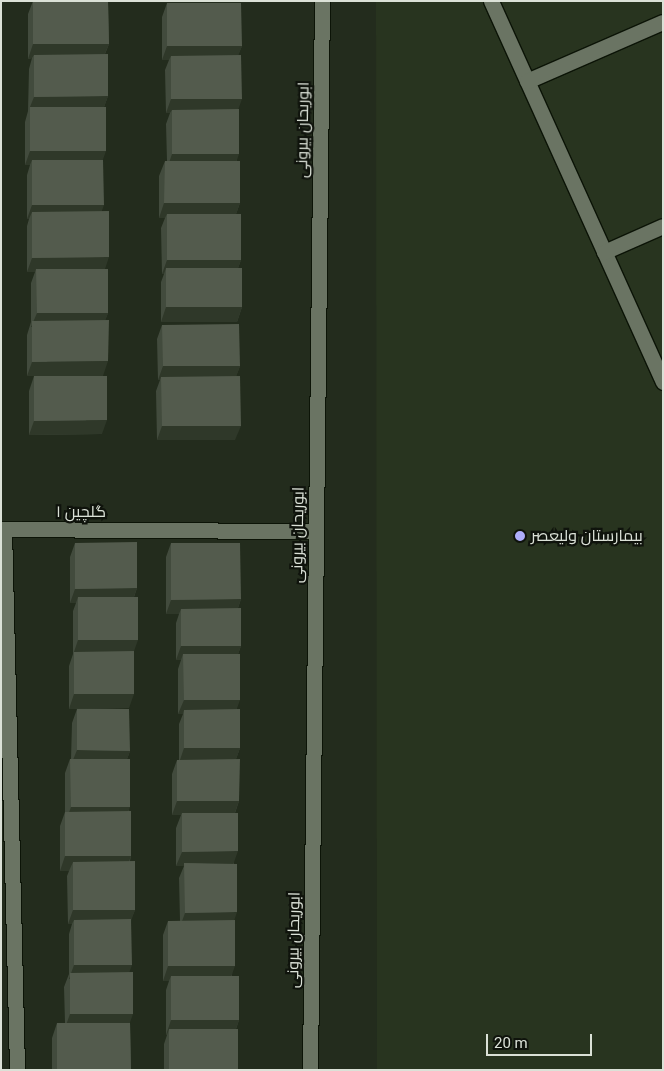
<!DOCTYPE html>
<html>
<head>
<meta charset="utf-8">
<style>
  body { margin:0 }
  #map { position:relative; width:664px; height:1071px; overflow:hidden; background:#232c1d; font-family:Roboto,Cairo,sans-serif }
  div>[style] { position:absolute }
  .built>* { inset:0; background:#28341f }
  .roads { filter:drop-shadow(1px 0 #0c1407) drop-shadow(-1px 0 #0c1407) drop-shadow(0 1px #0c1407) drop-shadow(0 -1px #0c1407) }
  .minor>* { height:15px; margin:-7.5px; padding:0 7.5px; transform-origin:7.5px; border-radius:7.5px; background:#6a7463 }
  .wall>* { inset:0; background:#424b3d }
  .shaded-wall>* { inset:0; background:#2f3829 }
  .building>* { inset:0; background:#535b4d }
  .dots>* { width:14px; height:14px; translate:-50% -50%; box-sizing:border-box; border:2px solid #0f130c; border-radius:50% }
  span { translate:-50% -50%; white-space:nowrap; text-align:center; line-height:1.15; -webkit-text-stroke:4.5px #0f130c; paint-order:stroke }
  .street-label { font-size:16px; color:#dbe1d7 }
  .poi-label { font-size:16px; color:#dbe1d7 }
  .left { translate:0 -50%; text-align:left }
  .frame { position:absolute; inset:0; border:2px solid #dbe1d7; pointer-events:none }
  .scale { position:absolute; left:486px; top:1034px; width:106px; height:22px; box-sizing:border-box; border:2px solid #dbe1d7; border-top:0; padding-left:6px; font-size:15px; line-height:18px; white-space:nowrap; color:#dbe1d7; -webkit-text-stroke:4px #0f130c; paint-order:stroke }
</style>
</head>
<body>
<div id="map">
  <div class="built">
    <div style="clip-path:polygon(376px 1px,663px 1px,663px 1070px,377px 1070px)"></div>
  </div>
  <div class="roads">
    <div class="minor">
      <div style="left:491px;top:1px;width:418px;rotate:65.7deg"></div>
      <div style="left:527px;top:81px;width:148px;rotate:-23.5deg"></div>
      <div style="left:604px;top:252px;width:64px;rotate:-23.8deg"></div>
      <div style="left:1px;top:529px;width:314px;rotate:0.4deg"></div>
      <div style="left:4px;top:529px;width:541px;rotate:88.62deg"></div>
      <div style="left:310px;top:1070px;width:1069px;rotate:-89.36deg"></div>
    </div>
  </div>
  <div class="wall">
    <div style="clip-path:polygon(33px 1px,108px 1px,109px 44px,105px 54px,108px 96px,104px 107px,101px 211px,108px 313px,105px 320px,27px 376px,27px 335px,31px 322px,31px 283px,35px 272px,27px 272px,27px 226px,29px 219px,27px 219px,27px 175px,30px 165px,25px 165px,25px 122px,28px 111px,29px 69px,32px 58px,28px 59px,28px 14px)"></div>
    <div style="clip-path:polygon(167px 3px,242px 46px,238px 55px,237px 161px,240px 203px,236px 214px,241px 260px,238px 268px,242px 307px,237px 322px,161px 322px,161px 282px,164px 274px,162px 274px,161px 228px,165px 218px,159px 218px,159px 176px,165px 161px,167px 161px,166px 124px,170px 113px,166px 113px,165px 70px,169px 60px,162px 60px,162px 17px)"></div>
    <div style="clip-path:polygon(162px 325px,240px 366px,236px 376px,235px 440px,157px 440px,156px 391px,160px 380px,158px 380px,157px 339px)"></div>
    <div style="clip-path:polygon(34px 376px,102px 434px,29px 435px,29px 391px)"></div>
    <div style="clip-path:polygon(75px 543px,137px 588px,134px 597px,134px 652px,129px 708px,69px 709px,69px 666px,73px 654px,73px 611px,76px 603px,70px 603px,70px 557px)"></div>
    <div style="clip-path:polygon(171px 543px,241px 599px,238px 608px,241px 646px,238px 654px,237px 709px,240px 748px,236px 759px,239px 801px,235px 813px,234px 864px,234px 920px,232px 976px,239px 1020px,236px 1029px,238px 1070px,164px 1070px,164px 1044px,167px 1035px,166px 1035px,166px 990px,169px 981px,163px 981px,163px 935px,168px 921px,180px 921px,179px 878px,184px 866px,176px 866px,176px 828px,181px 815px,172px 815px,172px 774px,177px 760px,179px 760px,179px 724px,183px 714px,178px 714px,178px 669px,181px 660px,176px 660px,176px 623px,179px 614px,166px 614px,166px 557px)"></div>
    <div style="clip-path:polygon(77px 709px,130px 751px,127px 759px,131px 856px,130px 861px,135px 910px,131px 919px,129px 972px,131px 1070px,52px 1070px,52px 1038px,57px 1023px,65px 1023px,64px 987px,69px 974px,69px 934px,72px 924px,68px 924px,67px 876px,69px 871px,60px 871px,60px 826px,65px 812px,65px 773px,70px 759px,71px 759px,72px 723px)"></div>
  </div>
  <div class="shaded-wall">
    <div style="clip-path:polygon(33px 44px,109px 44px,103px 58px,34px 55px,32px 58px,28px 59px)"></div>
    <div style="clip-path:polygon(167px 46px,242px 46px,236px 61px,171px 56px,169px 60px,162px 60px)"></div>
    <div style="clip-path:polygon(108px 96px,103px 110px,30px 107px,34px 97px)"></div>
    <div style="clip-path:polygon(171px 99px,242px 99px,237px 113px,172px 110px,170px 113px,166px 113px)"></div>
    <div style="clip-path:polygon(30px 151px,106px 151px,101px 165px,32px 160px,30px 165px,25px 165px)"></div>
    <div style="clip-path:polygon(172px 154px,239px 154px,234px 169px,167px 169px)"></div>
    <div style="clip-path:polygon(164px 203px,240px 203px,235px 217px,167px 214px,165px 218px,159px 218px)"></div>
    <div style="clip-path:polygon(32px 205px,104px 205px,99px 219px,32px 212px,29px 219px,27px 219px)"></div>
    <div style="clip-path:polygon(109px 257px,104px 272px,36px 269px,35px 272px,27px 272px,32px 258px)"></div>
    <div style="clip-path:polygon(167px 260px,241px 260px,236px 274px,166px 268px,164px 274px,162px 274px)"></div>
    <div style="clip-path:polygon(166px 307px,242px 307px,237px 322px,161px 322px)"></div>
    <div style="clip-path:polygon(37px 313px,108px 313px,103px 327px,31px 327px)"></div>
    <div style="clip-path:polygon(108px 361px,103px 376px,27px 376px,32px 362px)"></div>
    <div style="clip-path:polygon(163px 366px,240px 366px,235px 380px,161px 377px,160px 380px,158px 380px)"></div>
    <div style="clip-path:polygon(107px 420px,102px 434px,29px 435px,34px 421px)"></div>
    <div style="clip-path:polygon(162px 426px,241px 426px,235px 440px,157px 440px)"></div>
    <div style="clip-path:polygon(137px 588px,132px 602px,78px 597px,76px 603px,70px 603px,75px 589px)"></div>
    <div style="clip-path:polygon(241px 599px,236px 614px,181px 609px,179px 614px,166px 614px,171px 600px)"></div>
    <div style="clip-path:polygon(78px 640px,138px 640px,133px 654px,74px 652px)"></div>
    <div style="clip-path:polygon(181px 646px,241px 646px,236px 660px,183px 654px,181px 660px,176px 660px)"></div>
    <div style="clip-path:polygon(74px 694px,134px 694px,129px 708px,69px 709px)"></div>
    <div style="clip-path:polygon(184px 700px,240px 700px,235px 714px,184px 710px,183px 714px,178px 714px)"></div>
    <div style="clip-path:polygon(184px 748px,240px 748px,235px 762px,179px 763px)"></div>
    <div style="clip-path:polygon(77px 750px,130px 751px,125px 765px,71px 765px)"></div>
    <div style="clip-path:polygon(177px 801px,239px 801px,234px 815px,182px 813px,181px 815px,172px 815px)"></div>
    <div style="clip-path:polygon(71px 807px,130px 807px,125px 821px,66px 821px)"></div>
    <div style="clip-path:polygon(238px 851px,233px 865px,184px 863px,184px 866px,176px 866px,182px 852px)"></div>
    <div style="clip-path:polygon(65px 856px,131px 856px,126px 870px,73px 862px,69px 871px,60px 871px)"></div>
    <div style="clip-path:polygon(73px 910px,135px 910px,130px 924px,74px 920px,72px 924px,68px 924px)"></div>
    <div style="clip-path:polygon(237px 912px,232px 927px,180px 927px,185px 913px)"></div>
    <div style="clip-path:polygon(74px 965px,132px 965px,127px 979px,69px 979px)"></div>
    <div style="clip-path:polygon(168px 966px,235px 966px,230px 980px,171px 976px,169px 981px,163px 981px)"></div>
    <div style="clip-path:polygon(70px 1014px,133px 1014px,128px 1028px,65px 1028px)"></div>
    <div style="clip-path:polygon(171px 1020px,239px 1020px,234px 1035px,169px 1029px,167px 1035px,166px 1035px)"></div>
  </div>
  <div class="building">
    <div style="clip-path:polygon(33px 1px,108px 1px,109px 44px,33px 44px)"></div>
    <div style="clip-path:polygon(167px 3px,241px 3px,242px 46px,167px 46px)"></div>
    <div style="clip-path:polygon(108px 54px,108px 96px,34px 97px,34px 55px)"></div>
    <div style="clip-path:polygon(241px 55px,242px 99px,171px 99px,171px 56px)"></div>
    <div style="clip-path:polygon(30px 107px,106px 107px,106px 151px,30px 151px)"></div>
    <div style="clip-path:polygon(239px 109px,239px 154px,172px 154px,172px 110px)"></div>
    <div style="clip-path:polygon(32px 160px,103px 160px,104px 205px,32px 205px)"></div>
    <div style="clip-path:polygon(165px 161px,240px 161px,240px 203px,164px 203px)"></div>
    <div style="clip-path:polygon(109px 211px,109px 257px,32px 258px,32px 212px)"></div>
    <div style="clip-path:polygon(167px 214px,241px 214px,241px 260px,167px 260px)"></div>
    <div style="clip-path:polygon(166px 268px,242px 268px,242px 307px,166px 307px)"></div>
    <div style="clip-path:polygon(36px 269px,108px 269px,108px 313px,37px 313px)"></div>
    <div style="clip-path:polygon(109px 320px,108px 361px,32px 362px,32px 321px)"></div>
    <div style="clip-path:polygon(239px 324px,240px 366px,163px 366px,162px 325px)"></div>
    <div style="clip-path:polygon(34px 376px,107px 376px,107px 420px,34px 421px)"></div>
    <div style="clip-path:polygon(240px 376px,241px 426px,162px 426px,161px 377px)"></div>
    <div style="clip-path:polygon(137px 542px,137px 588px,75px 589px,75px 543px)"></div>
    <div style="clip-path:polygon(171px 543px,240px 543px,241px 599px,171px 600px)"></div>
    <div style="clip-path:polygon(78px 597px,138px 597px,138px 640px,78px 640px)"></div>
    <div style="clip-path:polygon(241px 608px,241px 646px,181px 646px,181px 609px)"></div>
    <div style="clip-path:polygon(134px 651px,134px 694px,74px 694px,74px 652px)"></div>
    <div style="clip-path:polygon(183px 654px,240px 654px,240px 700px,184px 700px)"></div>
    <div style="clip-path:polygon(77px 709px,129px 709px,130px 751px,77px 750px)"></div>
    <div style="clip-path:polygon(240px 709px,240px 748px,184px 748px,184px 710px)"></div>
    <div style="clip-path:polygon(70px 759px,130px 759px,130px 807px,71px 807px)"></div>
    <div style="clip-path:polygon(240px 759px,239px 801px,177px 801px,177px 760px)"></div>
    <div style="clip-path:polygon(131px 811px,131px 856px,65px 856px,65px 812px)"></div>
    <div style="clip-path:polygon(182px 813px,238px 813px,238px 851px,182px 852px)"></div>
    <div style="clip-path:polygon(135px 861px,135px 910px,73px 910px,73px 862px)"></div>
    <div style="clip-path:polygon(184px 863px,237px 864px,237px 912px,185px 913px)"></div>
    <div style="clip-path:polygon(131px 919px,132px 965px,74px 965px,74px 920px)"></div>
    <div style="clip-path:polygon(235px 920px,235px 966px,168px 966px,168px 921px)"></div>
    <div style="clip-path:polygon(133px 972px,133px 1014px,70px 1014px,70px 973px)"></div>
    <div style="clip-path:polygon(171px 976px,239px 976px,239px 1020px,171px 1020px)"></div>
    <div style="clip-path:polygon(57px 1023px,130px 1023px,131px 1070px,57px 1070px)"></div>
    <div style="clip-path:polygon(169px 1029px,238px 1029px,238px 1070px,169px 1070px)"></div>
  </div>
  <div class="dots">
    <div style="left:520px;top:536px;background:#aeaefb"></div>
  </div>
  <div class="street-label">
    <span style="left:303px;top:130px;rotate:-89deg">ابوریحان بیرونی</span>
    <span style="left:81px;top:512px">گلچین ۱</span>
    <span style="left:298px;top:535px;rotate:-89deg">ابوریحان بیرونی</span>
    <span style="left:294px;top:940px;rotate:-89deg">ابوریحان بیرونی</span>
  </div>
  <div class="poi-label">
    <span class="left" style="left:531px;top:536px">بیمارستان ولیعصر</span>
  </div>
  <div class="frame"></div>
  <div class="scale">20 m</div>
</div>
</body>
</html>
